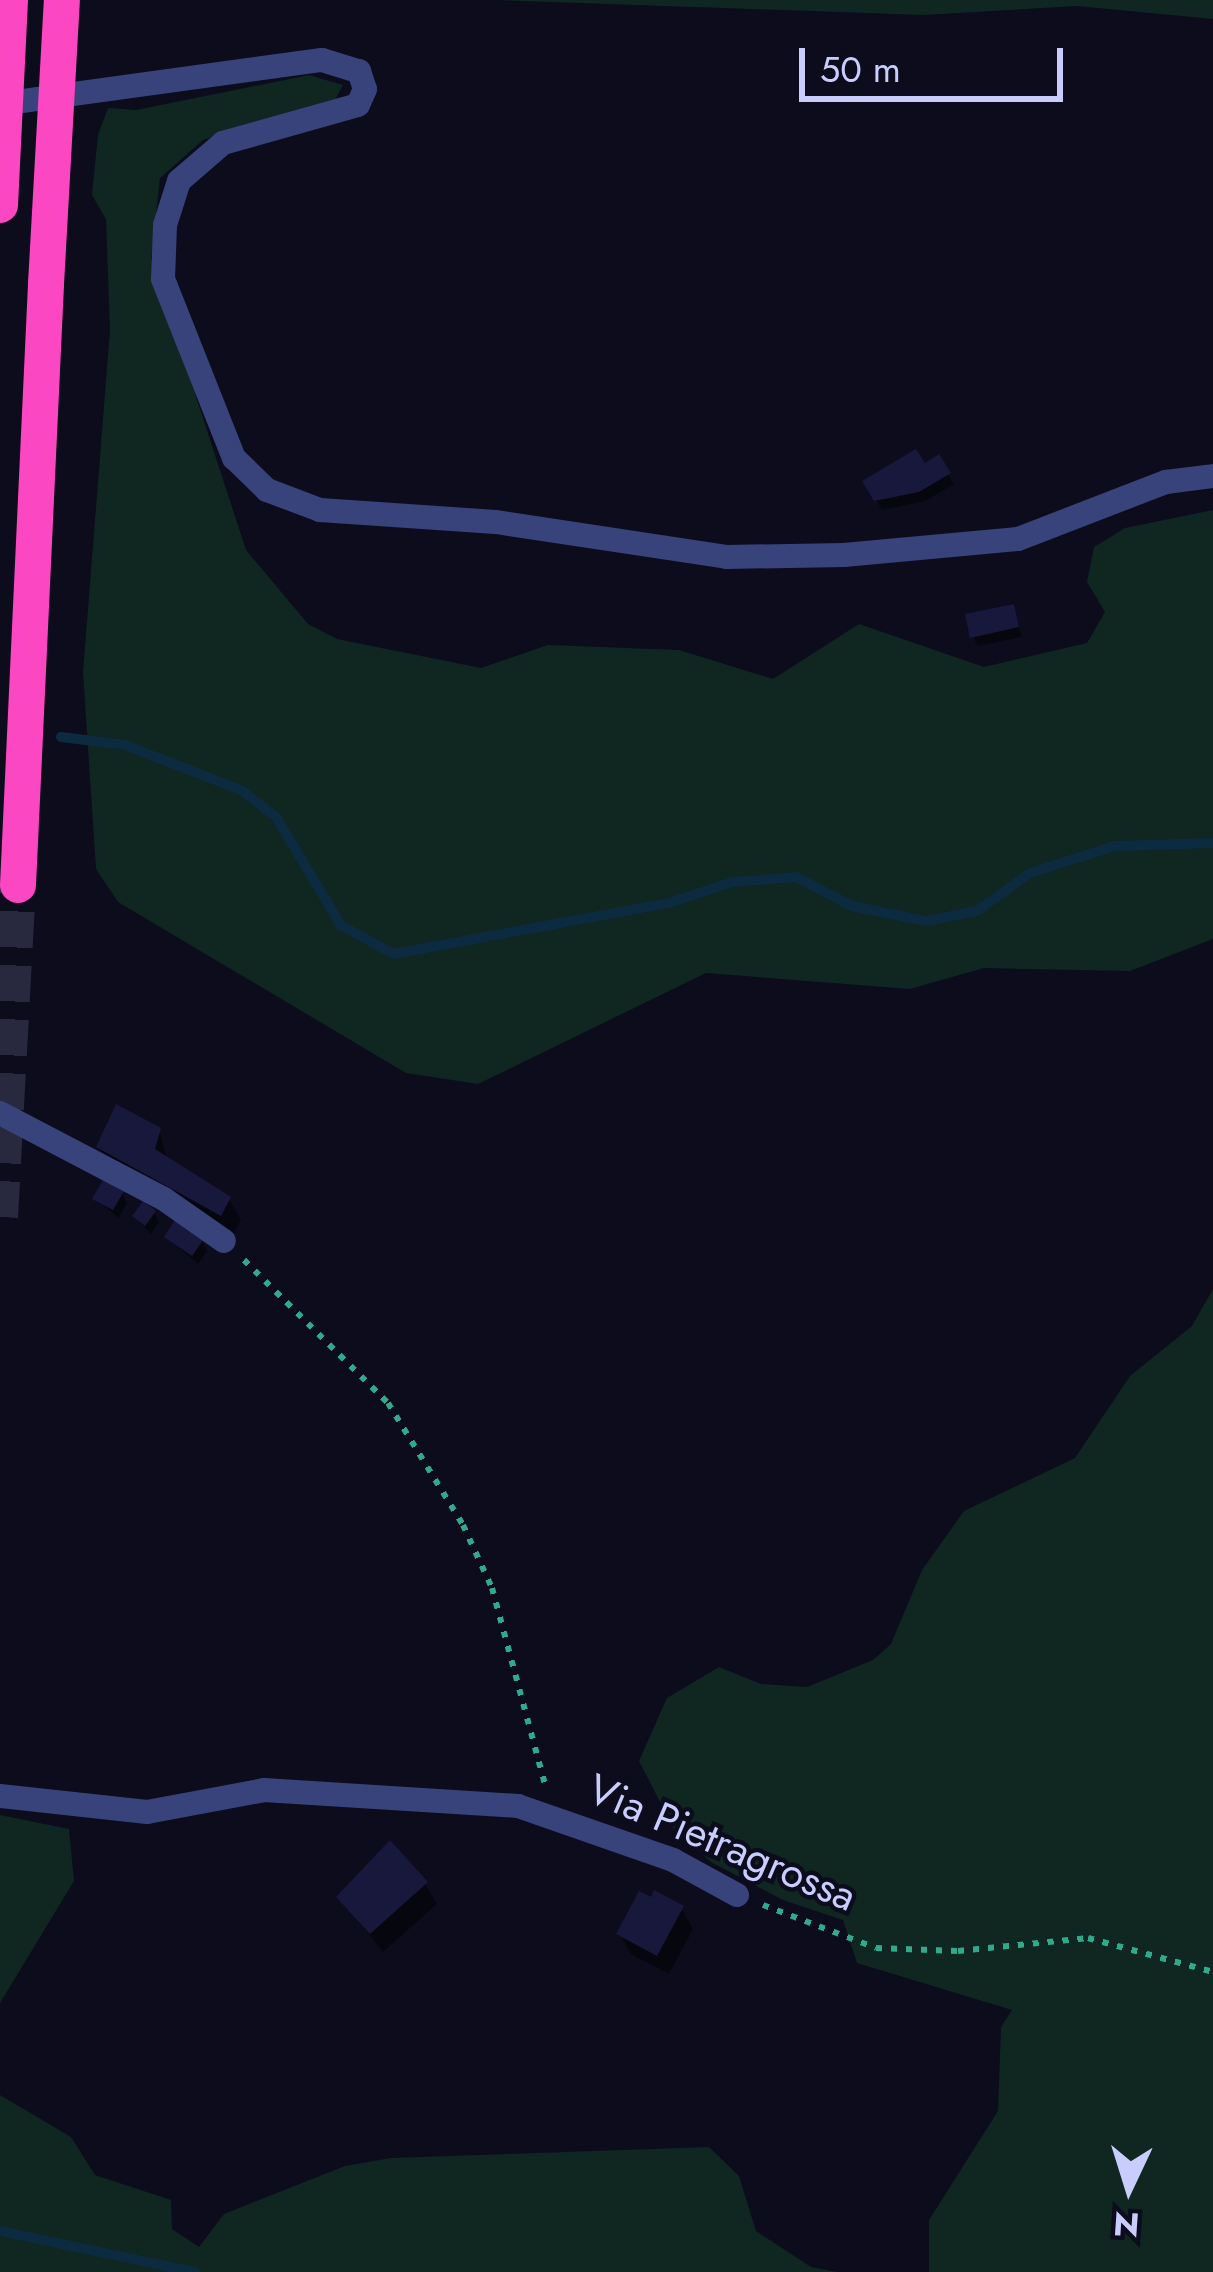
<!DOCTYPE html>
<html>
<head>
<meta charset="utf-8">
<style>
  body { margin:0 }
  #map { position:relative; width:1213px; height:2272px; overflow:hidden; background:#0c0c1d; font-family:Jost,sans-serif }
  div>[style] { position:absolute }
  .green>* { inset:0; background:#0f2621 }
  .shadow>* { inset:0; background:#0007 }
  .stream>* { height:10px; margin:-5px; padding:0 5px; transform-origin:5px; border-radius:5px; background:#0d2b40 }
  .building>* { inset:0; background:#18183d }
  .highway-tunnel>* { height:36px; margin-top:-18px; transform-origin:0; background:repeating-linear-gradient(90deg,#28293f 0 36px,transparent 0 54px) }
  .path>* { height:6px; margin-top:-3px; transform-origin:0; background:repeating-linear-gradient(90deg,#2fab8b 0 6px,transparent 0 15px) }
  .street>* { height:24px; margin:-12px; padding:0 12px; transform-origin:12px; border-radius:12px; background:#38437b }
  .highway>* { height:36px; margin:-18px; padding:0 18px; transform-origin:18px; border-radius:18px; background:#fb47c1 }
  .highway-bridge>* { height:36px; margin:-18px; padding:0 18px; transform-origin:18px; border-radius:18px; background:#fb47c1 }
  span { translate:-50% -50%; white-space:nowrap; text-align:center; line-height:1.15; -webkit-text-stroke:9px #0c0c1d; paint-order:stroke }
  .street-label { font-size:42px; color:#c9cdfe }
  .north { position:absolute; left:1069px; top:2128px; width:120px; height:120px; -webkit-text-stroke:9px #0c0c1d; paint-order:stroke; rotate:184deg; font-size:33px; font-weight:700; line-height:48px; text-align:center; color:#c9cdfe }
  .north::after { content:''; display:block; margin:auto; width:42px; height:54px; background:#c9cdfe; clip-path:polygon(50% 0,100% 100%,50% 72%,0 100%) }
  .scale { position:absolute; left:799px; top:48px; width:264px; height:54px; box-sizing:border-box; border:6px solid #c9cdfe; border-top:0; padding-left:15px; font-size:36px; line-height:42px; white-space:nowrap; color:#c9cdfe; -webkit-text-stroke:9px #0c0c1d; paint-order:stroke }
</style>
</head>
<body>
<div id="map">
  <div class="green">
    <div style="clip-path:polygon(497px 0,1213px 0,1213px 19px,1077px 6px,924px 15px)"></div>
    <div style="clip-path:polygon(309px 75px,343px 85px,335px 100px,203px 140px,160px 178px,151px 259px,246px 550px,308px 624px,337px 639px,481px 668px,548px 645px,679px 650px,773px 679px,859px 624px,984px 667px,1087px 643px,1105px 612px,1087px 582px,1094px 547px,1125px 528px,1213px 510px,1213px 939px,1130px 971px,984px 968px,910px 989px,706px 973px,478px 1084px,406px 1073px,118px 902px,96px 869px,83px 672px,110px 330px,106px 219px,92px 195px,98px 135px,108px 108px,136px 110px)"></div>
    <div style="clip-path:polygon(1213px 1289px,1213px 2272px,929px 2272px,929px 2220px,998px 2111px,1001px 2027px,1012px 2010px,857px 1963px,843px 1920px,783px 1900px,711px 1862px,674px 1829px,639px 1761px,667px 1698px,719px 1667px,761px 1684px,807px 1687px,873px 1660px,891px 1644px,922px 1570px,964px 1511px,1075px 1458px,1130px 1376px,1192px 1326px)"></div>
    <div style="clip-path:polygon(0 1815px,69px 1829px,74px 1881px,0 2003px)"></div>
    <div style="clip-path:polygon(0 2095px,71px 2137px,95px 2175px,171px 2200px,172px 2229px,199px 2247px,224px 2214px,345px 2166px,391px 2158px,709px 2147px,739px 2176px,756px 2231px,811px 2267px,837px 2272px,0 2272px)"></div>
  </div>
  <div class="shadow">
    <div style="clip-path:polygon(938px 459px,954px 484px,925px 501px,882px 510px,866px 482px)"></div>
    <div style="clip-path:polygon(1012px 608px,1022px 637px,978px 646px,973px 637px)"></div>
    <div style="clip-path:polygon(159px 1131px,168px 1161px,229px 1199px,241px 1220px,233px 1234px,111px 1168px,99px 1147px)"></div>
    <div style="clip-path:polygon(122px 1194px,127px 1203px,118px 1218px,96px 1199px)"></div>
    <div style="clip-path:polygon(154px 1213px,159px 1222px,151px 1234px,135px 1217px)"></div>
    <div style="clip-path:polygon(167px 1238px,202px 1241px,207px 1251px,198px 1264px)"></div>
    <div style="clip-path:polygon(425px 1884px,437px 1904px,383px 1952px,340px 1898px)"></div>
    <div style="clip-path:polygon(682px 1909px,693px 1929px,669px 1974px,631px 1954px,620px 1934px)"></div>
  </div>
  <div class="stream">
    <div style="left:61px;top:737px;width:64px;rotate:7.1deg"></div>
    <div style="left:125px;top:745px;width:124px;rotate:21.2deg"></div>
    <div style="left:241px;top:790px;width:44px;rotate:37.6deg"></div>
    <div style="left:276px;top:817px;width:126px;rotate:59deg"></div>
    <div style="left:341px;top:925px;width:60px;rotate:29.1deg"></div>
    <div style="left:393px;top:954px;width:281px;rotate:-10.5deg"></div>
    <div style="left:669px;top:903px;width:67px;rotate:-18.2deg"></div>
    <div style="left:733px;top:882px;width:63px;rotate:-4.5deg"></div>
    <div style="left:796px;top:877px;width:63px;rotate:27.4deg"></div>
    <div style="left:852px;top:906px;width:76px;rotate:11.5deg"></div>
    <div style="left:926px;top:921px;width:52px;rotate:-11.1deg"></div>
    <div style="left:977px;top:911px;width:65px;rotate:-35.6deg"></div>
    <div style="left:1030px;top:873px;width:89px;rotate:-17.6deg"></div>
    <div style="left:1115px;top:846px;width:98px;rotate:-1.8deg"></div>
    <div style="left:0;top:2231px;width:199px;rotate:11.9deg"></div>
  </div>
  <div class="building">
    <div style="clip-path:polygon(916px 449px,925px 463px,939px 454px,951px 473px,919px 492px,874px 501px,862px 481px)"></div>
    <div style="clip-path:polygon(1014px 604px,1019px 627px,970px 638px,965px 614px)"></div>
    <div style="clip-path:polygon(116px 1104px,161px 1128px,155px 1149px,231px 1197px,221px 1216px,96px 1147px)"></div>
    <div style="clip-path:polygon(103px 1180px,124px 1191px,113px 1210px,92px 1199px)"></div>
    <div style="clip-path:polygon(143px 1201px,156px 1211px,145px 1226px,132px 1216px)"></div>
    <div style="clip-path:polygon(175px 1220px,204px 1239px,192px 1256px,164px 1237px)"></div>
    <div style="clip-path:polygon(390px 1840px,428px 1882px,370px 1934px,336px 1897px)"></div>
    <div style="clip-path:polygon(654px 1890px,684px 1906px,657px 1956px,616px 1934px,639px 1891px,651px 1897px)"></div>
  </div>
  <div class="highway-tunnel">
    <div style="left:0;top:1217px;width:332px;rotate:-86.9deg"></div>
  </div>
  <div class="path">
    <div style="left:244px;top:1260px;width:203px;rotate:44.8deg"></div>
    <div style="left:388px;top:1403px;width:143px;rotate:58.4deg"></div>
    <div style="left:463px;top:1525px;width:69px;rotate:65.3deg"></div>
    <div style="left:492px;top:1588px;width:207px;rotate:74.9deg"></div>
    <div style="left:763px;top:1905px;width:121px;rotate:20.8deg"></div>
    <div style="left:876px;top:1948px;width:82px;rotate:2.1deg"></div>
    <div style="left:958px;top:1951px;width:131px;rotate:-5.7deg"></div>
    <div style="left:1088px;top:1938px;width:130px;rotate:15.2deg"></div>
  </div>
  <div class="street">
    <div style="left:0;top:104px;width:325px;rotate:-7.8deg"></div>
    <div style="left:322px;top:60px;width:39px;rotate:17deg"></div>
    <div style="left:359px;top:71px;width:19px;rotate:72deg"></div>
    <div style="left:365px;top:89px;width:17px;rotate:114deg"></div>
    <div style="left:358px;top:105px;width:140px;rotate:164.3deg"></div>
    <div style="left:223px;top:143px;width:58px;rotate:139.2deg"></div>
    <div style="left:179px;top:181px;width:46px;rotate:107.7deg"></div>
    <div style="left:165px;top:225px;width:54px;rotate:92.1deg"></div>
    <div style="left:163px;top:279px;width:193px;rotate:68.4deg"></div>
    <div style="left:234px;top:458px;width:46px;rotate:44.1deg"></div>
    <div style="left:267px;top:490px;width:57px;rotate:20.7deg"></div>
    <div style="left:320px;top:510px;width:176px;rotate:3.9deg"></div>
    <div style="left:496px;top:522px;width:234px;rotate:8.6deg"></div>
    <div style="left:727px;top:557px;width:117px;rotate:-1deg"></div>
    <div style="left:844px;top:555px;width:175px;rotate:-5.3deg"></div>
    <div style="left:1018px;top:539px;width:159px;rotate:-21.1deg"></div>
    <div style="left:1166px;top:482px;width:47px;rotate:-7.3deg"></div>
    <div style="left:0;top:1113px;width:185px;rotate:27.7deg"></div>
    <div style="left:164px;top:1199px;width:73px;rotate:35deg"></div>
    <div style="left:0;top:1796px;width:148px;rotate:6.2deg"></div>
    <div style="left:147px;top:1812px;width:119px;rotate:-10.6deg"></div>
    <div style="left:264px;top:1790px;width:255px;rotate:3.6deg"></div>
    <div style="left:518px;top:1806px;width:164px;rotate:19.2deg"></div>
    <div style="left:673px;top:1860px;width:73px;rotate:28.7deg"></div>
  </div>
  <div class="highway">
    <div style="left:18px;top:885px;width:602px;rotate:-87.33deg"></div>
  </div>
  <div class="highway-bridge">
    <div style="left:0;top:205px;width:205px;rotate:-87.2deg"></div>
    <div style="left:46px;top:284px;width:284px;rotate:-86.8deg"></div>
  </div>
  <div class="street-label">
    <span style="left:722px;top:1843px;rotate:23deg">Via Pietragrossa</span>
  </div>
  <div class="north">N</div>
  <div class="scale">50 m</div>
</div>
</body>
</html>
